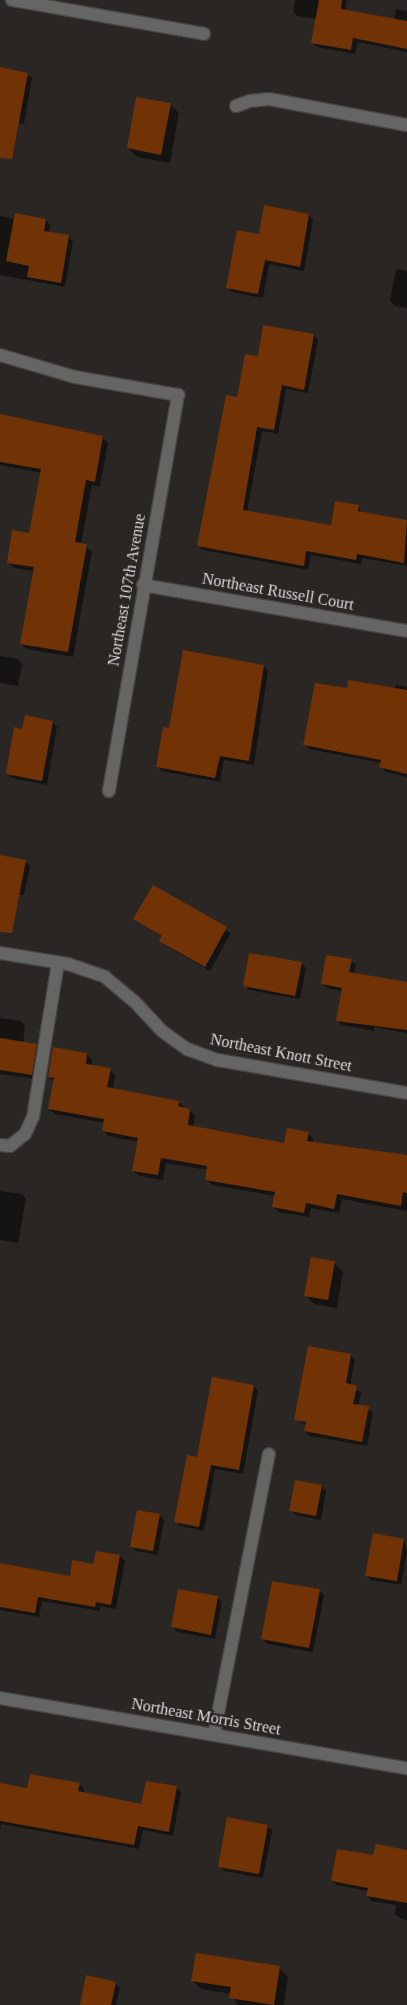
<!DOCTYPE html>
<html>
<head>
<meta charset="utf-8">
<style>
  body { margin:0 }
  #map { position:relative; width:407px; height:2005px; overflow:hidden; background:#292623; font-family:"Times New Roman",serif }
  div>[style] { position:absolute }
  .shadow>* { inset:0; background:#0007 }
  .building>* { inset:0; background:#713305 }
  .roads { filter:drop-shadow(1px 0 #464340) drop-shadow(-1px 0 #464340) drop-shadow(0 1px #464340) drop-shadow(0 -1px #464340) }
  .lane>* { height:12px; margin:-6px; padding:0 6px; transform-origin:6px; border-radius:6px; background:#656563 }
  .street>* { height:12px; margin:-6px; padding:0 6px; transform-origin:6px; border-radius:6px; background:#656563 }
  span { translate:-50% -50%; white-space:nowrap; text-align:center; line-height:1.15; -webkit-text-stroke:4.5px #292623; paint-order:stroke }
  .street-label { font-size:16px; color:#dedddb }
</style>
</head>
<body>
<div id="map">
  <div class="shadow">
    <div style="clip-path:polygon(295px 0,347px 0,345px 12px,394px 20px,396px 9px,407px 11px,407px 52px,358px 42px,355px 54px,317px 47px,313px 42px,317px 19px,297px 16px,293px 11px)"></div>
    <div style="clip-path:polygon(27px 74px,32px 78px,24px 124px,0 120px)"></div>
    <div style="clip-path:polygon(170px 104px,179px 113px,170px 163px,137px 157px,128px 148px)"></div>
    <div style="clip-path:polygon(16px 215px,46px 220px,50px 225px,49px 233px,69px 237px,73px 241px,65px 287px,0 275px,0 216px,15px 219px)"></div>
    <div style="clip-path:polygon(309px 215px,313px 220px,304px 271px,269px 264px,263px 298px,232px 292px,227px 287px,260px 235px)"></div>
    <div style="clip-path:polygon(396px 269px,407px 271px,407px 308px,395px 306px,390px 301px)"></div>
    <div style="clip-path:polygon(314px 335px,318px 340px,308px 393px,286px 389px,278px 434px,262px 431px,247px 512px,332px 527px,358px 506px,362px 513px,407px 521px,407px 566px,362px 558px,361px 564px,311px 555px,308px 570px,203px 550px,198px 546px,238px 398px,259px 358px)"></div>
    <div style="clip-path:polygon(0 416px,102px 437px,108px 443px,100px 487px,92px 485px,81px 544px,92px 551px,73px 657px,27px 649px,21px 644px,34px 571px,14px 568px,8px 562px,30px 535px,42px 473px,0 465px)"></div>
    <div style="clip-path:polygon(0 656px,17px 659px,22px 664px,18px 686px,0 683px)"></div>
    <div style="clip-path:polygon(263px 666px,268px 670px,254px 765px,224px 760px,220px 782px,162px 771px,157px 766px,170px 729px)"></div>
    <div style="clip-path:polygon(396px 685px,407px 687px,407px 777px,385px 772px,382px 763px,309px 749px,305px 745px,348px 690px,395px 690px)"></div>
    <div style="clip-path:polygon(53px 722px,57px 727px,47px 785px,12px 778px,7px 774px)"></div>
    <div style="clip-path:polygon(0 857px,25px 861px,30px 866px,24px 895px,0 891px)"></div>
    <div style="clip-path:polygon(154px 887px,231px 933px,210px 971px,165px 945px,161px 941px,163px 937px,135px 919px)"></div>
    <div style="clip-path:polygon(351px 960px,356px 965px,354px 974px,407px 983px,407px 1033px,374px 1027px,374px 1031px,342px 1025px,337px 1020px,342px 991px,327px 988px,322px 984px)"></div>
    <div style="clip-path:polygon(301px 963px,306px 968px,300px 999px,249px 990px,245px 985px)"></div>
    <div style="clip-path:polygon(0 1018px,21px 1021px,25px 1026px,23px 1043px,36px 1045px,41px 1050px,36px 1079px,0 1074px)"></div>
    <div style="clip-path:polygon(87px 1054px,92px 1060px,91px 1066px,110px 1069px,115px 1075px,113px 1089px,178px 1102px,195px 1115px,193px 1127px,285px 1144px,308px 1133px,313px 1139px,313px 1143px,407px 1157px,407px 1211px,342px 1199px,339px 1213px,311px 1208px,309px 1217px,279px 1212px,274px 1207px,276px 1196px,212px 1185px,206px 1179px,208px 1170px,166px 1163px,163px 1180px,139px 1176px,133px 1171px,139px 1142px,109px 1136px,103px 1131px,105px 1123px,55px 1114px,49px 1109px,54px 1082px,49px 1077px)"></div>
    <div style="clip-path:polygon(0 1191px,22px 1194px,26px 1199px,18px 1243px,0 1240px)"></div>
    <div style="clip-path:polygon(334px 1263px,343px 1272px,337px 1308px,314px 1304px,305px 1295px)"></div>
    <div style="clip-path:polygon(350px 1355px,355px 1359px,350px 1386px,361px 1392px,358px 1406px,373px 1412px,367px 1446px,310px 1436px,305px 1431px,306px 1425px,296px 1419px)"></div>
    <div style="clip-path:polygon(254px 1386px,258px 1391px,243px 1474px,215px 1469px,204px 1531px,180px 1526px,176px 1522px,198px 1458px)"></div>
    <div style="clip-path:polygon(321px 1486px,326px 1490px,321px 1520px,296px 1515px,291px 1511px)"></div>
    <div style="clip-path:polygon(160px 1515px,164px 1520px,158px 1555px,136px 1551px,131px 1547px)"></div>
    <div style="clip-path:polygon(404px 1540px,407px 1552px,401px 1585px,371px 1580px,366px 1575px)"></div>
    <div style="clip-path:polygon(97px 1552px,120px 1556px,125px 1561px,116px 1609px,100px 1606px,100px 1611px,42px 1601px,39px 1617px,0 1610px,0 1564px,71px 1577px,94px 1566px)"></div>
    <div style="clip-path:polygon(319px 1590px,324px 1595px,313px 1652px,267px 1644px,263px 1639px)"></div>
    <div style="clip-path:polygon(217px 1597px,222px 1602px,215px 1639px,177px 1632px,173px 1627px)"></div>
    <div style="clip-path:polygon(0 1784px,28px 1790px,79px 1784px,84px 1789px,83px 1794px,142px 1805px,176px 1788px,181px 1792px,173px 1836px,143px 1830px,139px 1849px,1px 1824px,0 1831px)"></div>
    <div style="clip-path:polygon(267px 1826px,272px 1831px,263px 1878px,224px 1871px,219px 1866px)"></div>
    <div style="clip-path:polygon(407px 1845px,407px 1921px,395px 1915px,396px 1905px,372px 1901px,367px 1896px,368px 1891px,337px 1885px,332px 1881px,374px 1857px,406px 1851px)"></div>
    <div style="clip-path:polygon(279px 1968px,288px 1977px,284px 2005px,238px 2005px,231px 1994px,201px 1989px,192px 1980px)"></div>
    <div style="clip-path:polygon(115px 1983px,120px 1988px,116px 2005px,81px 2005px)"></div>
  </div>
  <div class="building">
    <div style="clip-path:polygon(319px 0,342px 0,341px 9px,407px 21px,407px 49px,353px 38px,351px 50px,311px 43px)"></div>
    <div style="clip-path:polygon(0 67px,28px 73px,12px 159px,0 158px)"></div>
    <div style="clip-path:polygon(136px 97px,171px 103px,161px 155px,127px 148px)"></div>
    <div style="clip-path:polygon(264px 205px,309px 214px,300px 267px,265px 260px,258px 294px,226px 288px,237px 230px,259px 234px)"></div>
    <div style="clip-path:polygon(15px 213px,46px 219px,44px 231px,69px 235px,61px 283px,27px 277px,29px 266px,6px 261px)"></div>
    <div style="clip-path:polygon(263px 325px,314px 334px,304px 390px,282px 385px,274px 430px,257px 427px,243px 510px,331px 525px,335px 501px,359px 505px,358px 511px,407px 520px,404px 563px,357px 554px,356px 560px,306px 551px,304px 566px,197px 546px,226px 395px,237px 397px,245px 354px,258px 356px)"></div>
    <div style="clip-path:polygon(0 414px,103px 436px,95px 482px,86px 480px,75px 542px,87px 544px,68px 652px,20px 644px,34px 567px,7px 563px,12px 530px,29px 533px,41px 469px,0 462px)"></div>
    <div style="clip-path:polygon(183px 650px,264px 665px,249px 761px,220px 756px,215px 778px,156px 767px,163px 727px,169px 728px)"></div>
    <div style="clip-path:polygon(348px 680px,407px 690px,407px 774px,379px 767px,381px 760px,303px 745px,315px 683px,347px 688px)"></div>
    <div style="clip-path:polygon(25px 715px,53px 721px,42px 781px,6px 774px,14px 727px,22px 729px)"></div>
    <div style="clip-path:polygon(0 855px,26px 860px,12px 933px,0 932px)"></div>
    <div style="clip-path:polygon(153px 885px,227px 927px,205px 967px,159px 941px,162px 936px,133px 919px)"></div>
    <div style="clip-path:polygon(249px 953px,302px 962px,295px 996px,243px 986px)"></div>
    <div style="clip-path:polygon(326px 955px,352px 959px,349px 972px,407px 982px,407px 1030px,336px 1021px,342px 988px,321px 984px)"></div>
    <div style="clip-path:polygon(0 1038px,37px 1044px,32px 1075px,0 1070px)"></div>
    <div style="clip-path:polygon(53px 1047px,87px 1053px,86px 1064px,111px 1068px,107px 1087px,179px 1101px,178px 1106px,190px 1109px,188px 1125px,284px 1143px,287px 1128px,309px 1132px,307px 1141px,407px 1155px,407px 1193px,403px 1192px,401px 1206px,337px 1194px,334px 1209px,306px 1203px,304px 1213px,272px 1207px,275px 1192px,205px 1180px,207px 1166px,161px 1158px,158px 1175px,132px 1171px,138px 1138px,102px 1131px,104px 1119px,48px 1109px,54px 1078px,48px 1077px)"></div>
    <div style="clip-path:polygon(311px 1257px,335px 1261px,328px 1300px,304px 1296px)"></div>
    <div style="clip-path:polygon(308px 1346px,351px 1354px,346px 1383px,357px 1386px,353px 1404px,369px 1406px,362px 1442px,304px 1431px,306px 1422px,294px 1420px)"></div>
    <div style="clip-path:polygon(212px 1377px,254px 1385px,239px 1470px,211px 1465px,199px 1527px,174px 1522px,187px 1455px,197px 1457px)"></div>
    <div style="clip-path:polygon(295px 1480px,322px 1485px,316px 1516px,289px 1511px)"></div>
    <div style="clip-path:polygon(137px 1510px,160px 1514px,153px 1551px,130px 1547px)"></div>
    <div style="clip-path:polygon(373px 1533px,404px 1539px,397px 1581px,365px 1576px)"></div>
    <div style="clip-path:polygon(96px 1551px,120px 1555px,111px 1605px,96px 1602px,95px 1607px,38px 1597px,35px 1613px,0 1607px,0 1563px,70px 1576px,72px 1560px,93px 1564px)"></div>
    <div style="clip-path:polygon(272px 1581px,320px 1589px,309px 1648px,261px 1639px)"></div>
    <div style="clip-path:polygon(178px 1589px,218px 1596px,211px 1635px,171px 1627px)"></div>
    <div style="clip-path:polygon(30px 1774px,80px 1783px,78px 1791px,141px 1804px,146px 1781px,177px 1786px,169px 1832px,138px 1826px,134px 1845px,0 1821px,0 1783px,27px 1788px)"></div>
    <div style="clip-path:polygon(227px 1817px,268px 1825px,259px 1874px,218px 1867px)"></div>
    <div style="clip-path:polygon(376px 1844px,407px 1850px,407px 1903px,366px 1896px,368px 1888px,331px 1881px,337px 1849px,373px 1855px)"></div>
    <div style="clip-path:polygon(196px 1953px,280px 1966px,274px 2005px,229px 1998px,231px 1987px,191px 1981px)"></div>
    <div style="clip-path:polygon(86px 1975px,116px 1982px,111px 2005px,80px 2005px)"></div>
  </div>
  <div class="roads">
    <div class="lane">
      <div style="left:0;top:1145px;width:10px;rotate:6deg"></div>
      <div style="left:10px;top:1146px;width:19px;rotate:-39deg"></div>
      <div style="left:25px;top:1134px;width:19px;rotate:-65deg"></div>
      <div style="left:33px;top:1117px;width:156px;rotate:-80.8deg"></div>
      <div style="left:214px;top:1734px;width:285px;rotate:-78.9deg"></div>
    </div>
    <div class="street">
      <div style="left:12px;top:0;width:195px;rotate:10deg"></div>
      <div style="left:236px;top:106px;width:15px;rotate:-20deg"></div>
      <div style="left:250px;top:101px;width:19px;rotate:-6deg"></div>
      <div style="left:269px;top:99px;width:140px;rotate:10.7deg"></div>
      <div style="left:0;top:355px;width:78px;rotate:16.3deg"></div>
      <div style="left:75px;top:377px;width:105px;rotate:9.9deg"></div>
      <div style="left:178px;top:395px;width:402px;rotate:99.9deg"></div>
      <div style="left:143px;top:585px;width:268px;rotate:9.9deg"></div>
      <div style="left:0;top:953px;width:69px;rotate:9.2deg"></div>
      <div style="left:68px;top:964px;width:39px;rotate:19deg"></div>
      <div style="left:105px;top:977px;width:38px;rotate:40deg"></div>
      <div style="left:134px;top:1001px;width:41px;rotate:47deg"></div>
      <div style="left:162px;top:1031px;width:31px;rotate:36deg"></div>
      <div style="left:187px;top:1049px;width:33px;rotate:20deg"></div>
      <div style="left:218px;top:1060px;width:192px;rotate:9.9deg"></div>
      <div style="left:0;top:1698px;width:413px;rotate:9.8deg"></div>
    </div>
  </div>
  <div class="street-label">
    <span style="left:127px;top:590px;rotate:-80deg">Northeast 107th Avenue</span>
    <span style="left:278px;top:592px;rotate:10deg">Northeast Russell Court</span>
    <span style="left:281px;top:1053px;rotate:11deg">Northeast Knott Street</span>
    <span style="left:206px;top:1717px;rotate:10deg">Northeast Morris Street</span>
  </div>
</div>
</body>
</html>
